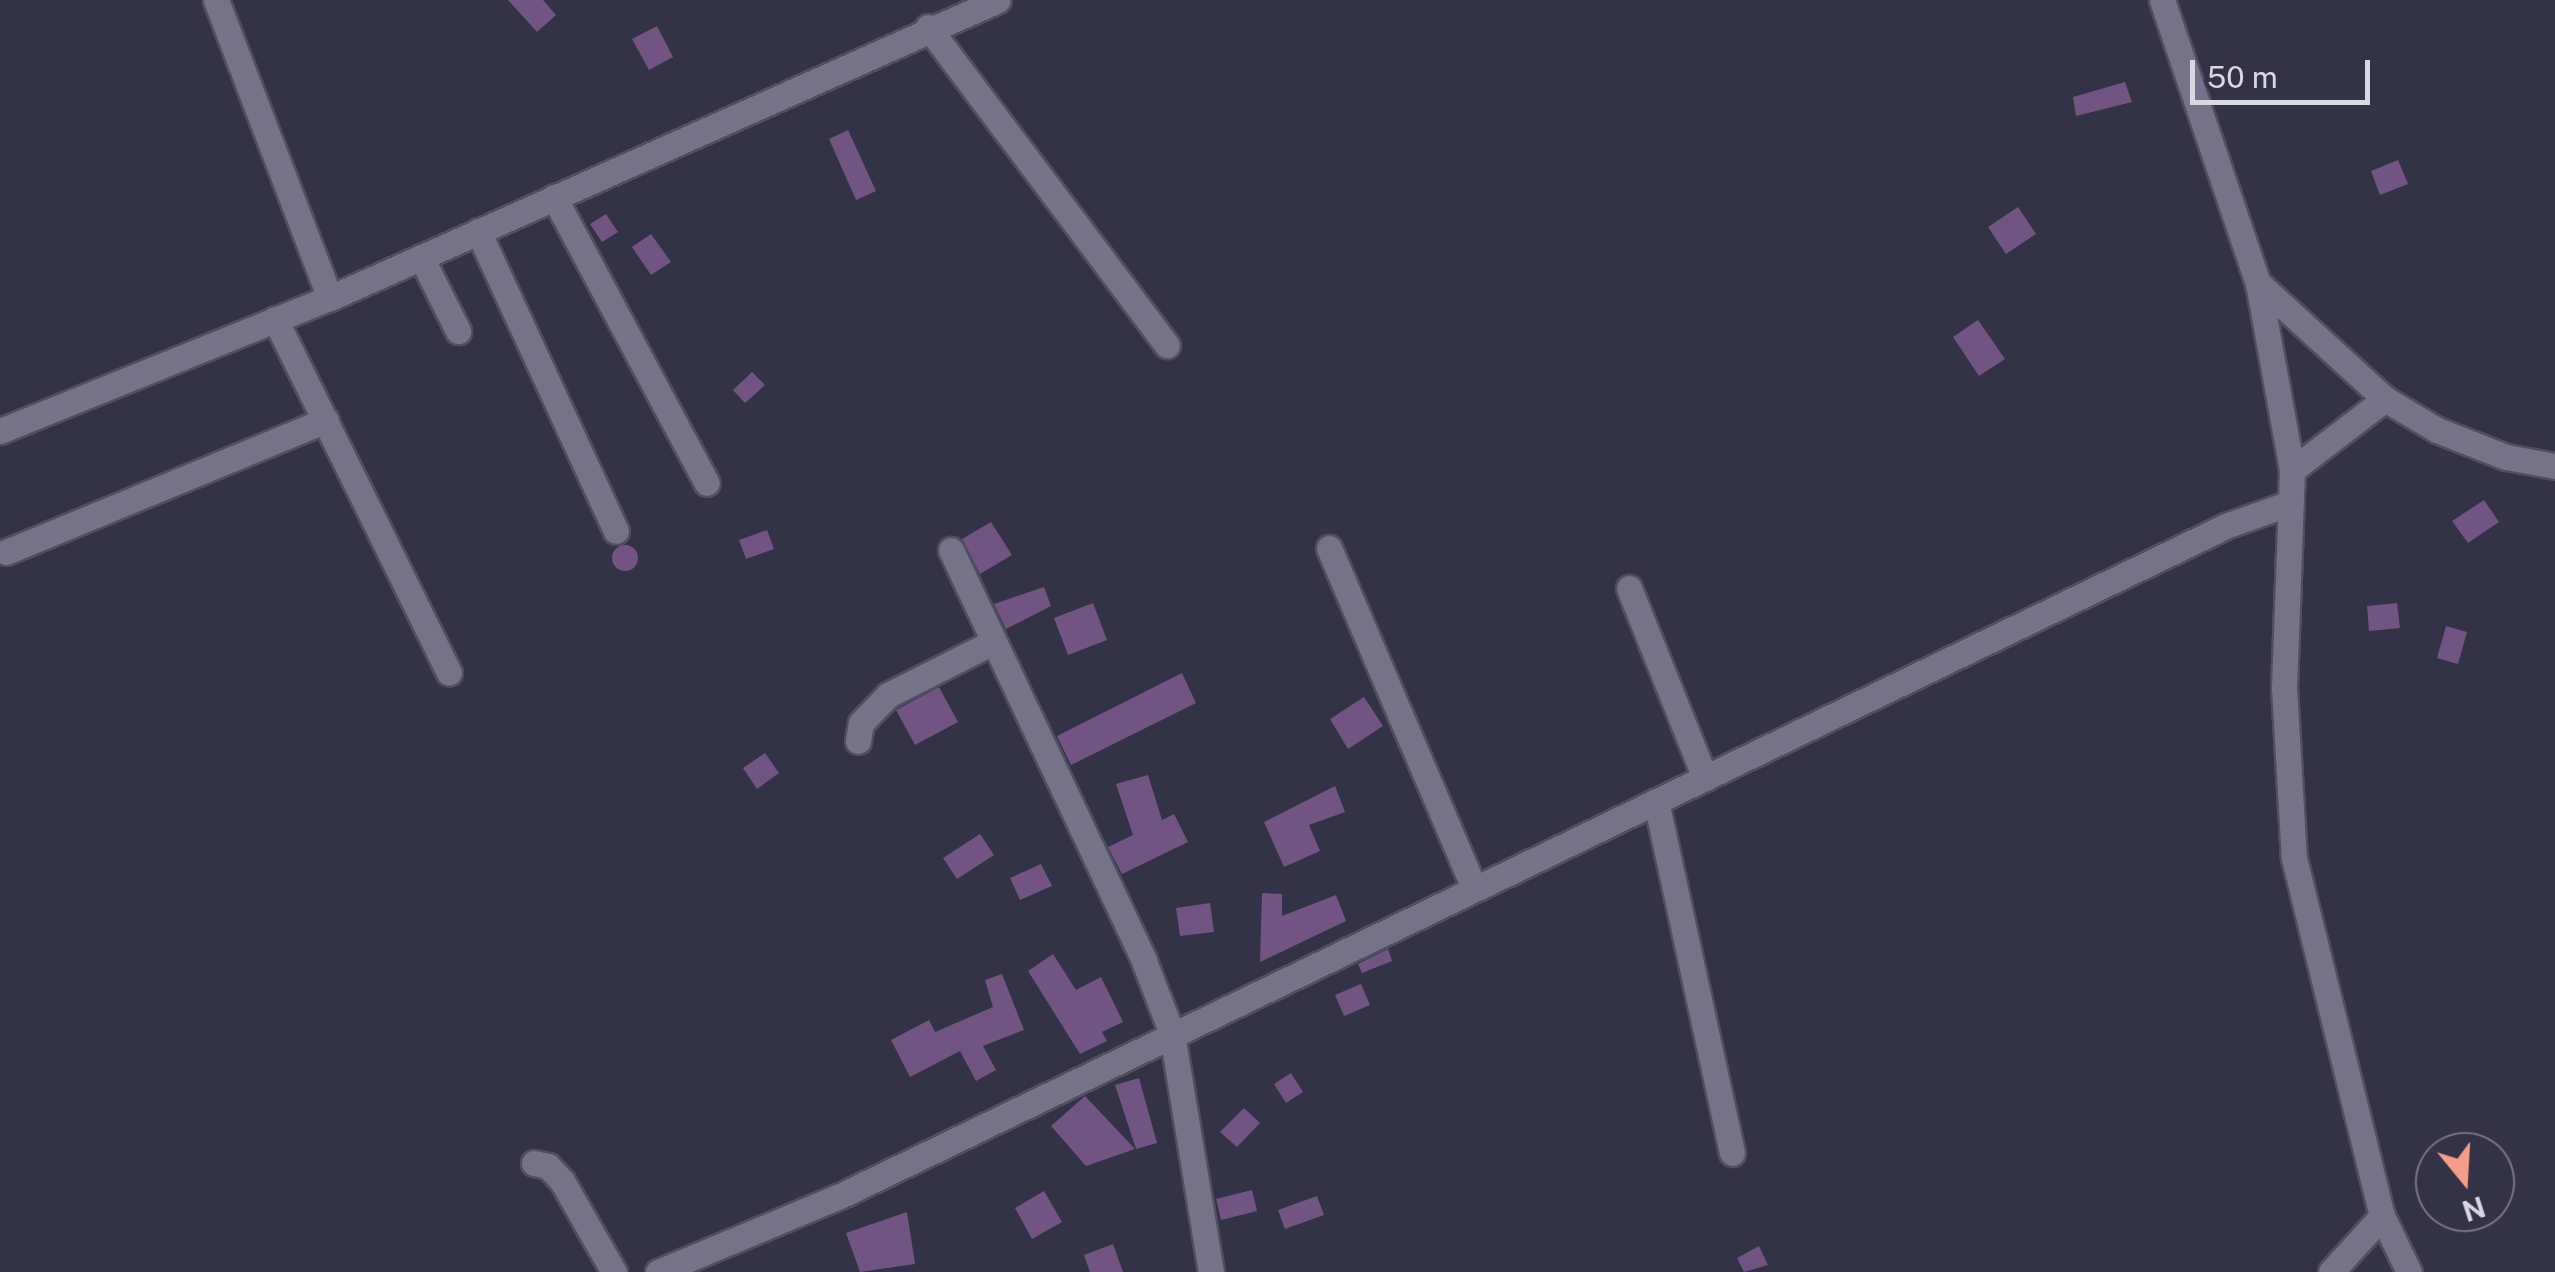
<!DOCTYPE html>
<html>
<head>
<meta charset="utf-8">
<style>
  body { margin:0 }
  #map { position:relative; width:2555px; height:1272px; overflow:hidden; background:#343246; font-family:"Public Sans",sans-serif }
  div>[style] { position:absolute }
  .building>* { inset:0; background:#725482 }
  .round { border-radius:50% }
  .roads { filter:drop-shadow(2px 0 #514e60) drop-shadow(-2px 0 #514e60) drop-shadow(0 2px #514e60) drop-shadow(0 -2px #514e60) }
  .minor>* { height:25px; margin:-12.5px; padding:0 12.5px; transform-origin:12.5px; border-radius:12.5px; background:#75728a }
  span { translate:-50% -50%; white-space:nowrap; text-align:center; line-height:1.15; -webkit-text-stroke:10px #343246; paint-order:stroke }
  .north { position:absolute; left:2415px; top:1132px; width:100px; height:100px; box-sizing:border-box; background:#343246; border:2px solid #767485; border-radius:50%; rotate:162deg; font-size:28px; font-weight:700; line-height:40px; text-align:center; color:#d8d7e4 }
  .north::after { content:''; display:block; margin:auto; width:35px; height:45px; background:#f49d8b; clip-path:polygon(50% 0,100% 100%,50% 72%,0 100%) }
  .scale { position:absolute; left:2190px; top:60px; width:180px; height:45px; box-sizing:border-box; border:5px solid #d8d7e4; border-top:0; padding-left:12px; font-size:30px; line-height:35px; white-space:nowrap; color:#d8d7e4; -webkit-text-stroke:8px #343246; paint-order:stroke }
</style>
</head>
<body>
<div id="map">
  <div class="building">
    <div style="clip-path:polygon(508px 0,543px 0,556px 15px,537px 32px)"></div>
    <div style="clip-path:polygon(657px 26px,673px 57px,649px 70px,632px 39px)"></div>
    <div style="clip-path:polygon(2125px 82px,2132px 102px,2076px 116px,2073px 97px)"></div>
    <div style="clip-path:polygon(848px 130px,876px 191px,856px 200px,829px 139px)"></div>
    <div style="clip-path:polygon(2398px 160px,2408px 184px,2380px 195px,2371px 171px)"></div>
    <div style="clip-path:polygon(2018px 207px,2036px 234px,2006px 254px,1988px 227px)"></div>
    <div style="clip-path:polygon(606px 214px,618px 232px,602px 242px,590px 224px)"></div>
    <div style="clip-path:polygon(651px 234px,671px 262px,651px 275px,632px 247px)"></div>
    <div style="clip-path:polygon(1978px 320px,2005px 359px,1979px 376px,1953px 337px)"></div>
    <div style="clip-path:polygon(752px 372px,765px 385px,745px 403px,733px 390px)"></div>
    <div style="clip-path:polygon(2484px 500px,2499px 522px,2468px 543px,2452px 521px)"></div>
    <div style="clip-path:polygon(991px 522px,1012px 555px,980px 574px,962px 539px)"></div>
    <div style="clip-path:polygon(767px 530px,774px 549px,746px 559px,739px 540px)"></div>
    <div class="round" style="left:612px;top:545px;width:26px;height:26px"></div>
    <div style="clip-path:polygon(1044px 587px,1051px 606px,1006px 629px,994px 604px)"></div>
    <div style="clip-path:polygon(1093px 603px,1107px 640px,1068px 655px,1054px 618px)"></div>
    <div style="clip-path:polygon(2397px 603px,2400px 628px,2369px 631px,2367px 606px)"></div>
    <div style="clip-path:polygon(2446px 626px,2467px 632px,2458px 664px,2437px 658px)"></div>
    <div style="clip-path:polygon(1182px 673px,1196px 703px,1071px 765px,1057px 736px)"></div>
    <div style="clip-path:polygon(939px 687px,958px 722px,915px 745px,896px 710px)"></div>
    <div style="clip-path:polygon(1364px 697px,1383px 726px,1348px 749px,1330px 719px)"></div>
    <div style="clip-path:polygon(765px 753px,779px 773px,757px 789px,743px 768px)"></div>
    <div style="clip-path:polygon(1148px 775px,1162px 820px,1174px 814px,1188px 842px,1122px 874px,1108px 847px,1133px 835px,1116px 784px)"></div>
    <div style="clip-path:polygon(1335px 786px,1345px 812px,1309px 825px,1320px 851px,1284px 867px,1264px 822px)"></div>
    <div style="clip-path:polygon(980px 834px,994px 855px,957px 879px,943px 858px)"></div>
    <div style="clip-path:polygon(1041px 864px,1052px 886px,1020px 900px,1010px 878px)"></div>
    <div style="clip-path:polygon(1262px 893px,1282px 894px,1282px 916px,1336px 895px,1346px 921px,1260px 962px)"></div>
    <div style="clip-path:polygon(1210px 903px,1214px 932px,1180px 936px,1176px 908px)"></div>
    <div style="clip-path:polygon(1388px 949px,1392px 961px,1362px 973px,1358px 964px)"></div>
    <div style="clip-path:polygon(1053px 954px,1076px 990px,1101px 977px,1123px 1022px,1102px 1032px,1107px 1041px,1080px 1054px,1028px 971px)"></div>
    <div style="clip-path:polygon(1002px 974px,1024px 1030px,983px 1046px,996px 1070px,976px 1081px,960px 1051px,910px 1077px,891px 1040px,929px 1020px,935px 1032px,993px 1007px,985px 980px)"></div>
    <div style="clip-path:polygon(1361px 984px,1370px 1005px,1344px 1016px,1335px 995px)"></div>
    <div style="clip-path:polygon(1291px 1073px,1303px 1092px,1286px 1103px,1274px 1084px)"></div>
    <div style="clip-path:polygon(1139px 1078px,1157px 1143px,1136px 1149px,1115px 1085px)"></div>
    <div style="clip-path:polygon(1085px 1096px,1135px 1149px,1086px 1166px,1051px 1126px)"></div>
    <div style="clip-path:polygon(1244px 1108px,1260px 1123px,1237px 1147px,1220px 1132px)"></div>
    <div style="clip-path:polygon(1252px 1190px,1257px 1211px,1221px 1220px,1216px 1199px)"></div>
    <div style="clip-path:polygon(1044px 1191px,1062px 1222px,1032px 1239px,1015px 1208px)"></div>
    <div style="clip-path:polygon(1317px 1196px,1324px 1215px,1285px 1229px,1278px 1210px)"></div>
    <div style="clip-path:polygon(907px 1212px,915px 1264px,860px 1272px,846px 1233px)"></div>
    <div style="clip-path:polygon(1113px 1244px,1123px 1272px,1090px 1272px,1084px 1255px)"></div>
    <div style="clip-path:polygon(1759px 1246px,1768px 1265px,1744px 1272px,1737px 1258px)"></div>
  </div>
  <div class="roads">
    <div class="minor">
      <div style="left:216px;top:0;width:319px;rotate:69.1deg"></div>
      <div style="left:2162px;top:0;width:299px;rotate:71.3deg"></div>
      <div style="left:2258px;top:283px;width:172px;rotate:42.4deg"></div>
      <div style="left:2385px;top:399px;width:61px;rotate:30.8deg"></div>
      <div style="left:2437px;top:430px;width:74px;rotate:21.4deg"></div>
      <div style="left:2506px;top:457px;width:50px;rotate:10.4deg"></div>
      <div style="left:928px;top:27px;width:398px;rotate:53.1deg"></div>
      <div style="left:554px;top:197px;width:324px;rotate:61.9deg"></div>
      <div style="left:478px;top:231px;width:330px;rotate:65.3deg"></div>
      <div style="left:421px;top:257px;width:83px;rotate:63.4deg"></div>
      <div style="left:2258px;top:283px;width:190px;rotate:79.7deg"></div>
      <div style="left:2292px;top:470px;width:217px;rotate:92.1deg"></div>
      <div style="left:2284px;top:687px;width:171px;rotate:86.7deg"></div>
      <div style="left:2294px;top:858px;width:369px;rotate:76.2deg"></div>
      <div style="left:2382px;top:1216px;width:62px;rotate:64.3deg"></div>
      <div style="left:275px;top:319px;width:394px;rotate:63.8deg"></div>
      <div style="left:0;top:431px;width:356px;rotate:-22deg"></div>
      <div style="left:330px;top:298px;width:731px;rotate:-24.04deg"></div>
      <div style="left:2292px;top:470px;width:117px;rotate:-37.4deg"></div>
      <div style="left:1329px;top:548px;width:370px;rotate:66.9deg"></div>
      <div style="left:951px;top:550px;width:454px;rotate:64.8deg"></div>
      <div style="left:1144px;top:961px;width:78px;rotate:69deg"></div>
      <div style="left:1172px;top:1034px;width:241px;rotate:80.7deg"></div>
      <div style="left:6px;top:552px;width:346px;rotate:-22.4deg"></div>
      <div style="left:1629px;top:588px;width:205px;rotate:68.2deg"></div>
      <div style="left:858px;top:741px;width:18px;rotate:-81deg"></div>
      <div style="left:861px;top:723px;width:39px;rotate:-46deg"></div>
      <div style="left:888px;top:695px;width:118px;rotate:-26.8deg"></div>
      <div style="left:1656px;top:801px;width:360px;rotate:77.8deg"></div>
      <div style="left:534px;top:1163px;width:14px;rotate:12deg"></div>
      <div style="left:548px;top:1166px;width:21px;rotate:47deg"></div>
      <div style="left:562px;top:1181px;width:105px;rotate:60.3deg"></div>
      <div style="left:658px;top:1272px;width:197px;rotate:-22.7deg"></div>
      <div style="left:840px;top:1196px;width:1542px;rotate:-25.8deg"></div>
      <div style="left:2228px;top:525px;width:66px;rotate:-19.5deg"></div>
      <div style="left:2331px;top:1272px;width:76px;rotate:-47.7deg"></div>
    </div>
  </div>
  <div class="north">N</div>
  <div class="scale">50 m</div>
</div>
</body>
</html>
